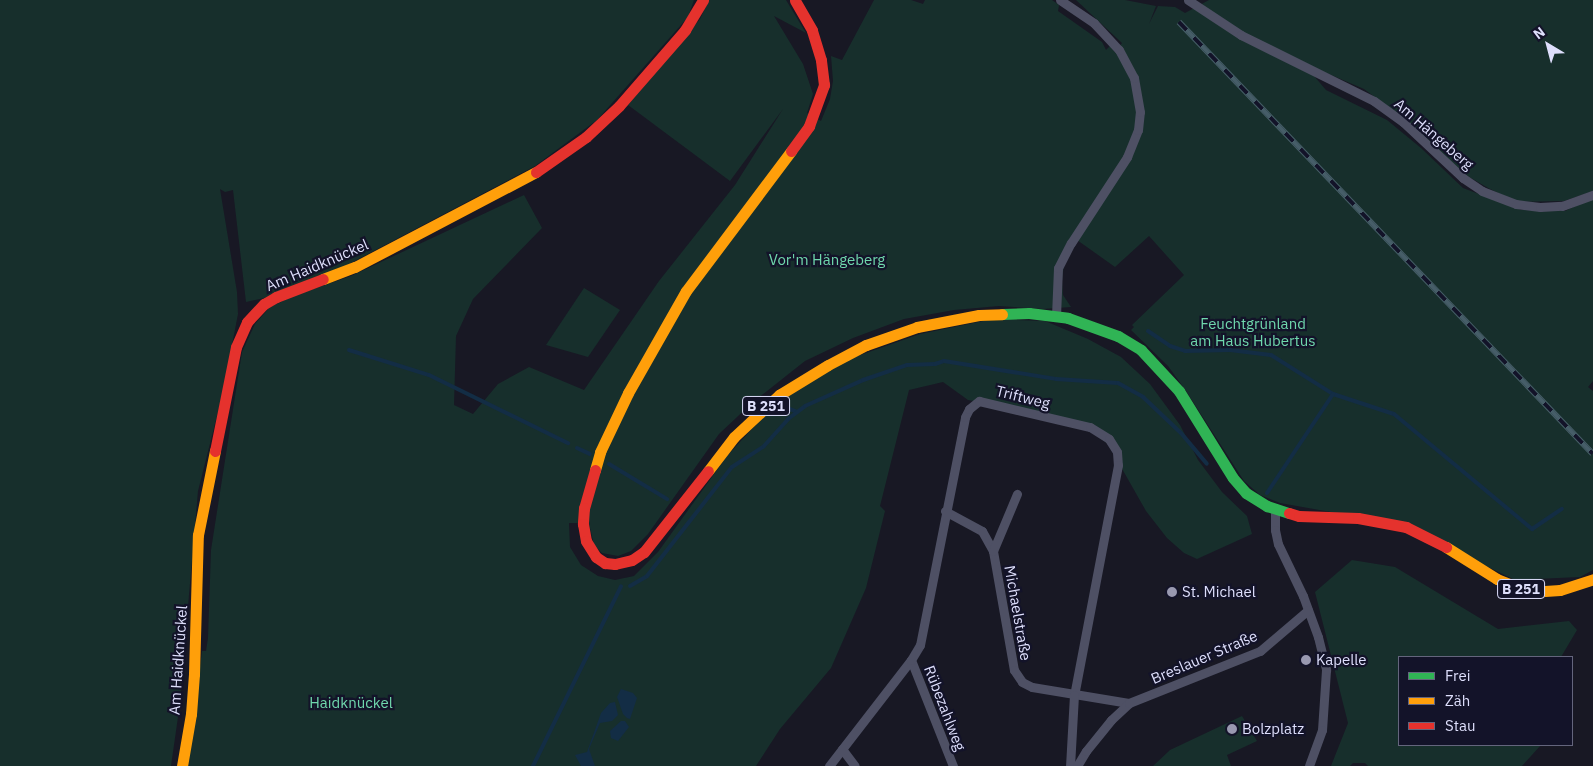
<!DOCTYPE html>
<html>
<head>
<meta charset="utf-8">
<style>
  body { margin:0 }
  #map { position:relative; width:1593px; height:766px; overflow:hidden; background:#181824; font-family:"IBM Plex Sans",sans-serif }
  div>[style] { position:absolute }
  .green>* { inset:0; background:#172f2c }
  .water>* { inset:0; background:#132d45 }
  .stream>* { height:4px; margin:-2px; padding:0 2px; transform-origin:2px; border-radius:2px; background:#132d45 }
  .street>* { height:9px; margin:-4.5px; padding:0 4.5px; transform-origin:4.5px; border-radius:4.5px; background:#4e5064 }
  .fast>* { height:11px; margin:-5.5px; padding:0 5.5px; transform-origin:5.5px; border-radius:5.5px; background:#30b455 }
  .slow>* { height:11px; margin:-5.5px; padding:0 5.5px; transform-origin:5.5px; border-radius:5.5px; background:#ff9f0a }
  .jam>* { height:11px; margin:-5.5px; padding:0 5.5px; transform-origin:5.5px; border-radius:5.5px; background:#e5322d }
  .rail>* { height:5.5px; margin-top:-2.75px; transform-origin:0; background:repeating-linear-gradient(90deg,#131329 0 11px,#465d68 0 22px); box-sizing:border-box; border-block:1px solid #465d68 }
  .dots>* { width:14px; height:14px; translate:-50% -50%; box-sizing:border-box; border:2px solid #131329; border-radius:50% }
  span { translate:-50% -50%; white-space:nowrap; text-align:center; line-height:1.15; -webkit-text-stroke:4.5px #131329; paint-order:stroke }
  .shield-label span { padding:1px 4px; background:#131329; border:1px solid; border-radius:4px; -webkit-text-stroke-width:0 }
  .shield-label { font-size:14px; color:#dedffc; font-weight:700 }
  .street-label { font-size:15px; color:#dedffc }
  .park-label { font-size:15px; color:#6fd7ac }
  .poi-label { font-size:15px; color:#dedffc }
  .left { translate:0 -50%; text-align:left }
  .legend { position:absolute; left:1398px; top:656px; width:175px; height:90px; box-sizing:border-box; background:#131329; border:1px solid #64657d; margin:0; padding:6px 9px; list-style:none; font-size:15px; color:#dedffc }
  .legend li { display:flex; align-items:center; gap:10px; height:25px }
  .legend b { width:25px; border:1px solid #64657d }
  .north { position:absolute; left:1523px; top:20px; width:50px; height:50px; -webkit-text-stroke:4px #131329; paint-order:stroke; rotate:323deg; font-size:14px; font-weight:700; line-height:20px; text-align:center; color:#dedffc }
  .north::after { content:''; display:block; margin:auto; width:18px; height:22px; background:#dedffc; clip-path:polygon(50% 0,100% 100%,50% 72%,0 100%) }
</style>
</head>
<body>
<div id="map">
  <div class="green">
    <div style="clip-path:polygon(0 0,694px 0,688px 17px,597px 120px,535px 166px,330px 274px,273px 296px,246px 302px,233px 190px,225px 192px,220px 189px,237px 292px,238px 314px,222px 396px,198px 491px,179px 710px,171px 766px,0 766px)"></div>
    <div style="clip-path:polygon(709px 0,786px 0,806px 33px,774px 16px,803px 64px,813px 94px,807px 113px,821px 121px,830px 99px,833px 81px,831px 56px,842px 60px,874px 0,911px 0,923px 4px,925px 0,1052px 0,1059px 5px,1058px 11px,1102px 42px,1106px 50px,1110px 46px,1115px 52px,1122px 43px,1076px 0,1125px 0,1156px 6px,1149px 24px,1158px 6px,1175px 7px,1185px 13px,1209px 0,1593px 0,1593px 191px,1564px 201px,1517px 202px,1490px 189px,1457px 170px,1403px 118px,1364px 89px,1303px 63px,1326px 90px,1387px 120px,1421px 148px,1463px 188px,1521px 210px,1565px 211px,1593px 198px,1593px 381px,1588px 387px,1593px 391px,1593px 570px,1580px 577px,1515px 580px,1428px 538px,1342px 514px,1280px 503px,1260px 495px,1244px 481px,1186px 391px,1168px 366px,1131px 330px,1134px 327px,1132px 325px,1184px 275px,1149px 236px,1115px 267px,1077px 240px,1064px 264px,1062px 281px,1063px 295px,1071px 307px,1043px 309px,999px 306px,954px 310px,904px 319px,853px 338px,805px 361px,753px 402px,719px 434px,648px 534px,631px 551px,618px 556px,602px 553px,594px 545px,589px 523px,569px 523px,570px 547px,581px 565px,598px 576px,615px 580px,634px 576px,658px 552px,727px 456px,763px 417px,798px 389px,849px 359px,920px 334px,993px 319px,1045px 321px,1088px 339px,1121px 357px,1150px 384px,1180px 425px,1198px 460px,1222px 492px,1247px 516px,1252px 534px,1197px 559px,1184px 553px,1167px 538px,1146px 511px,1108px 444px,1090px 431px,990px 404px,968px 400px,943px 382px,909px 390px,880px 506px,885px 511px,866px 588px,831px 668px,780px 729px,756px 766px,187px 766px,202px 651px,206px 651px,208px 638px,211px 550px,242px 352px,255px 324px,270px 307px,293px 296px,351px 276px,524px 195px,542px 228px,473px 299px,456px 336px,454px 405px,473px 414px,498px 384px,529px 367px,584px 390px,659px 281px,735px 185px,783px 109px,730px 181px,628px 105px,700px 19px)"></div>
    <div style="clip-path:polygon(584px 288px,620px 310px,588px 357px,546px 345px)"></div>
    <div style="clip-path:polygon(1352px 560px,1395px 567px,1498px 629px,1569px 621px,1577px 630px,1561px 657px,1399px 657px,1399px 745px,1541px 745px,1522px 766px,1368px 766px,1365px 763px,1353px 763px,1350px 766px,1331px 766px,1348px 723px,1315px 592px)"></div>
    <div style="clip-path:polygon(1242px 716px,1257px 741px,1227px 755px,1231px 766px,1153px 766px,1170px 750px)"></div>
  </div>
  <div class="water">
    <div style="clip-path:polygon(621px 689px,633px 693px,637px 698px,630px 719px,627px 718px,623px 714px,617px 697px)"></div>
    <div style="clip-path:polygon(615px 702px,618px 715px,612px 721px,600px 723px,589px 749px,595px 766px,581px 766px,575px 755px,587px 752px,601px 713px,610px 703px)"></div>
    <div style="clip-path:polygon(621px 721px,625px 721px,629px 727px,618px 741px,611px 738px,610px 731px)"></div>
  </div>
  <div class="stream">
    <div style="left:1148px;top:331px;width:27px;rotate:34deg"></div>
    <div style="left:1170px;top:346px;width:16px;rotate:18deg"></div>
    <div style="left:1185px;top:351px;width:45px;rotate:-1.3deg"></div>
    <div style="left:1230px;top:350px;width:41px;rotate:7deg"></div>
    <div style="left:1271px;top:355px;width:73px;rotate:32.2deg"></div>
    <div style="left:1333px;top:394px;width:64px;rotate:18.2deg"></div>
    <div style="left:1394px;top:414px;width:180px;rotate:39.8deg"></div>
    <div style="left:1532px;top:529px;width:36px;rotate:-34deg"></div>
    <div style="left:349px;top:350px;width:84px;rotate:17.4deg"></div>
    <div style="left:429px;top:375px;width:155px;rotate:26.1deg"></div>
    <div style="left:783px;top:406px;width:15px;rotate:23deg"></div>
    <div style="left:577px;top:448px;width:14px;rotate:25deg"></div>
    <div style="left:609px;top:464px;width:68px;rotate:31.1deg"></div>
    <div style="left:1267px;top:493px;width:119px;rotate:-56.3deg"></div>
    <div style="left:630px;top:586px;width:20px;rotate:-30deg"></div>
    <div style="left:647px;top:576px;width:138px;rotate:-52.1deg"></div>
    <div style="left:732px;top:467px;width:38px;rotate:-33deg"></div>
    <div style="left:764px;top:446px;width:36px;rotate:-48deg"></div>
    <div style="left:788px;top:419px;width:21px;rotate:-37deg"></div>
    <div style="left:805px;top:406px;width:64px;rotate:-24.1deg"></div>
    <div style="left:863px;top:380px;width:46px;rotate:-18.8deg"></div>
    <div style="left:907px;top:365px;width:28px;rotate:-2deg"></div>
    <div style="left:935px;top:364px;width:9px;rotate:-18deg"></div>
    <div style="left:944px;top:361px;width:113px;rotate:9.1deg"></div>
    <div style="left:1056px;top:379px;width:62px;rotate:3.7deg"></div>
    <div style="left:1118px;top:383px;width:29px;rotate:29deg"></div>
    <div style="left:1143px;top:397px;width:52px;rotate:43.5deg"></div>
    <div style="left:1181px;top:433px;width:40px;rotate:50deg"></div>
    <div style="left:533px;top:766px;width:200px;rotate:-63.9deg"></div>
  </div>
  <div class="street">
    <div style="left:1188px;top:0;width:64px;rotate:33.4deg"></div>
    <div style="left:1241px;top:35px;width:148px;rotate:26.4deg"></div>
    <div style="left:1374px;top:101px;width:36px;rotate:36deg"></div>
    <div style="left:1403px;top:122px;width:82px;rotate:43deg"></div>
    <div style="left:1463px;top:178px;width:23px;rotate:34deg"></div>
    <div style="left:1482px;top:191px;width:36px;rotate:21deg"></div>
    <div style="left:1516px;top:204px;width:24px;rotate:7deg"></div>
    <div style="left:1540px;top:207px;width:22px;rotate:-3deg"></div>
    <div style="left:1562px;top:206px;width:33px;rotate:-20deg"></div>
    <div style="left:1056px;top:316px;width:48px;rotate:-87.6deg"></div>
    <div style="left:1058px;top:268px;width:28px;rotate:-63deg"></div>
    <div style="left:1071px;top:243px;width:103px;rotate:-56.9deg"></div>
    <div style="left:1127px;top:157px;width:29px;rotate:-68deg"></div>
    <div style="left:1138px;top:130px;width:18px;rotate:-84deg"></div>
    <div style="left:1140px;top:112px;width:35px;rotate:-100deg"></div>
    <div style="left:1134px;top:78px;width:32px;rotate:-118deg"></div>
    <div style="left:1119px;top:50px;width:37px;rotate:-133deg"></div>
    <div style="left:1094px;top:23px;width:41px;rotate:-145.9deg"></div>
    <div style="left:1275px;top:510px;width:20px;rotate:90deg"></div>
    <div style="left:1275px;top:530px;width:14px;rotate:78deg"></div>
    <div style="left:1278px;top:544px;width:58px;rotate:64.3deg"></div>
    <div style="left:1303px;top:596px;width:44px;rotate:69.9deg"></div>
    <div style="left:1318px;top:637px;width:34px;rotate:76deg"></div>
    <div style="left:1326px;top:670px;width:60px;rotate:93.8deg"></div>
    <div style="left:1322px;top:730px;width:38px;rotate:110deg"></div>
    <div style="left:945px;top:511px;width:42px;rotate:28.4deg"></div>
    <div style="left:982px;top:531px;width:23px;rotate:61deg"></div>
    <div style="left:993px;top:551px;width:121px;rotate:80deg"></div>
    <div style="left:1014px;top:670px;width:14px;rotate:56deg"></div>
    <div style="left:1022px;top:682px;width:11px;rotate:27deg"></div>
    <div style="left:1032px;top:687px;width:98px;rotate:9.4deg"></div>
    <div style="left:993px;top:551px;width:62px;rotate:-67.2deg"></div>
    <div style="left:911px;top:660px;width:114px;rotate:68.4deg"></div>
    <div style="left:842px;top:749px;width:21px;rotate:53deg"></div>
    <div style="left:829px;top:766px;width:134px;rotate:-52.3deg"></div>
    <div style="left:911px;top:660px;width:17px;rotate:-59deg"></div>
    <div style="left:920px;top:645px;width:232px;rotate:-78.8deg"></div>
    <div style="left:965px;top:417px;width:9px;rotate:-63deg"></div>
    <div style="left:969px;top:409px;width:13px;rotate:-39deg"></div>
    <div style="left:979px;top:401px;width:114px;rotate:13.2deg"></div>
    <div style="left:1090px;top:427px;width:22px;rotate:32deg"></div>
    <div style="left:1109px;top:439px;width:15px;rotate:58deg"></div>
    <div style="left:1117px;top:452px;width:13px;rotate:86deg"></div>
    <div style="left:1118px;top:465px;width:234px;rotate:100.8deg"></div>
    <div style="left:1074px;top:695px;width:71px;rotate:93.2deg"></div>
    <div style="left:1077px;top:766px;width:17px;rotate:-59deg"></div>
    <div style="left:1086px;top:751px;width:40px;rotate:-51deg"></div>
    <div style="left:1111px;top:720px;width:25px;rotate:-43deg"></div>
    <div style="left:1129px;top:703px;width:141px;rotate:-21.7deg"></div>
    <div style="left:1260px;top:651px;width:63px;rotate:-40.5deg"></div>
  </div>
  <div class="fast">
    <div style="left:1002px;top:314px;width:27px;rotate:-2deg"></div>
    <div style="left:1029px;top:313px;width:39px;rotate:7deg"></div>
    <div style="left:1068px;top:318px;width:53px;rotate:19.8deg"></div>
    <div style="left:1118px;top:336px;width:27px;rotate:31deg"></div>
    <div style="left:1141px;top:350px;width:56px;rotate:47.2deg"></div>
    <div style="left:1179px;top:391px;width:102px;rotate:58.2deg"></div>
    <div style="left:1233px;top:478px;width:20px;rotate:49deg"></div>
    <div style="left:1246px;top:493px;width:25px;rotate:32deg"></div>
    <div style="left:1267px;top:506px;width:23px;rotate:18deg"></div>
  </div>
  <div class="slow">
    <div style="left:323px;top:279px;width:34px;rotate:-21deg"></div>
    <div style="left:355px;top:267px;width:204px;rotate:-27.7deg"></div>
    <div style="left:595px;top:470px;width:19px;rotate:-74deg"></div>
    <div style="left:600px;top:452px;width:65px;rotate:-64.6deg"></div>
    <div style="left:628px;top:393px;width:117px;rotate:-60.4deg"></div>
    <div style="left:686px;top:291px;width:175px;rotate:-53.1deg"></div>
    <div style="left:708px;top:471px;width:43px;rotate:-52.6deg"></div>
    <div style="left:734px;top:437px;width:62px;rotate:-43deg"></div>
    <div style="left:779px;top:395px;width:57px;rotate:-31.5deg"></div>
    <div style="left:828px;top:365px;width:43px;rotate:-27.8deg"></div>
    <div style="left:866px;top:345px;width:54px;rotate:-19.4deg"></div>
    <div style="left:917px;top:327px;width:63px;rotate:-11deg"></div>
    <div style="left:979px;top:315px;width:23px;rotate:-2deg"></div>
    <div style="left:1446px;top:547px;width:60px;rotate:32.1deg"></div>
    <div style="left:1497px;top:579px;width:35px;rotate:22deg"></div>
    <div style="left:1530px;top:592px;width:30px;rotate:-4deg"></div>
    <div style="left:1560px;top:590px;width:35px;rotate:-18deg"></div>
    <div style="left:182px;top:766px;width:53px;rotate:-80.2deg"></div>
    <div style="left:191px;top:714px;width:40px;rotate:-85.7deg"></div>
    <div style="left:194px;top:674px;width:139px;rotate:-88.4deg"></div>
    <div style="left:198px;top:535px;width:86px;rotate:-78.6deg"></div>
  </div>
  <div class="jam">
    <div style="left:791px;top:151px;width:31px;rotate:-54deg"></div>
    <div style="left:809px;top:126px;width:44px;rotate:-69.9deg"></div>
    <div style="left:824px;top:85px;width:25px;rotate:-97deg"></div>
    <div style="left:821px;top:60px;width:31px;rotate:-107deg"></div>
    <div style="left:812px;top:30px;width:34px;rotate:-120deg"></div>
    <div style="left:536px;top:172px;width:61px;rotate:-35deg"></div>
    <div style="left:586px;top:137px;width:45px;rotate:-43.2deg"></div>
    <div style="left:619px;top:106px;width:101px;rotate:-49deg"></div>
    <div style="left:685px;top:30px;width:35px;rotate:-59deg"></div>
    <div style="left:215px;top:451px;width:106px;rotate:-78.6deg"></div>
    <div style="left:236px;top:347px;width:27px;rotate:-66deg"></div>
    <div style="left:247px;top:322px;width:25px;rotate:-47deg"></div>
    <div style="left:264px;top:304px;width:14px;rotate:-30deg"></div>
    <div style="left:276px;top:297px;width:50px;rotate:-21deg"></div>
    <div style="left:595px;top:470px;width:40px;rotate:106deg"></div>
    <div style="left:584px;top:508px;width:16px;rotate:94deg"></div>
    <div style="left:583px;top:524px;width:17px;rotate:80deg"></div>
    <div style="left:586px;top:541px;width:19px;rotate:58deg"></div>
    <div style="left:596px;top:557px;width:11px;rotate:34deg"></div>
    <div style="left:605px;top:563px;width:10px;rotate:6deg"></div>
    <div style="left:615px;top:564px;width:17px;rotate:-13deg"></div>
    <div style="left:632px;top:560px;width:14px;rotate:-34deg"></div>
    <div style="left:644px;top:552px;width:103px;rotate:-51.7deg"></div>
    <div style="left:1289px;top:513px;width:10px;rotate:17deg"></div>
    <div style="left:1299px;top:516px;width:59px;rotate:1.9deg"></div>
    <div style="left:1358px;top:518px;width:49px;rotate:10.6deg"></div>
    <div style="left:1406px;top:527px;width:45px;rotate:26.6deg"></div>
  </div>
  <div class="rail">
    <div style="left:1179px;top:22px;width:598px;rotate:46.22deg"></div>
  </div>
  <div class="dots">
    <div style="left:1172px;top:592px;background:#9999b0"></div>
    <div style="left:1306px;top:660px;background:#9999b0"></div>
    <div style="left:1232px;top:729px;background:#9999b0"></div>
  </div>
  <div class="shield-label">
    <span style="left:766px;top:406px">B 251</span>
    <span style="left:1521px;top:589px">B 251</span>
  </div>
  <div class="street-label">
    <span style="left:1434px;top:134px;rotate:41deg">Am Hängeberg</span>
    <span style="left:317px;top:265px;rotate:-23deg">Am Haidknückel</span>
    <span style="left:1023px;top:397px;rotate:14deg">Triftweg</span>
    <span style="left:1018px;top:613px;rotate:80deg">Michaelstraße</span>
    <span style="left:1204px;top:657px;rotate:-23deg">Breslauer Straße</span>
    <span style="left:178px;top:660px;rotate:-86deg">Am Haidknückel</span>
    <span style="left:945px;top:708px;rotate:69deg">Rübezahlweg</span>
  </div>
  <div class="park-label">
    <span style="left:827px;top:260px">Vor'm Hängeberg</span>
    <span style="left:1253px;top:332px">Feuchtgrünland<br>am Haus Hubertus</span>
    <span style="left:351px;top:703px">Haidknückel</span>
  </div>
  <div class="poi-label">
    <span class="left" style="left:1182px;top:592px">St. Michael</span>
    <span class="left" style="left:1316px;top:660px">Kapelle</span>
    <span class="left" style="left:1242px;top:729px">Bolzplatz</span>
  </div>
  <ul class="legend">
  <li><b style="height:6px;background:#30b455"></b>Frei</li>
  <li><b style="height:6px;background:#ff9f0a"></b>Zäh</li>
  <li><b style="height:6px;background:#e5322d"></b>Stau</li>
  </ul>
  <div class="north">N</div>
</div>
</body>
</html>
